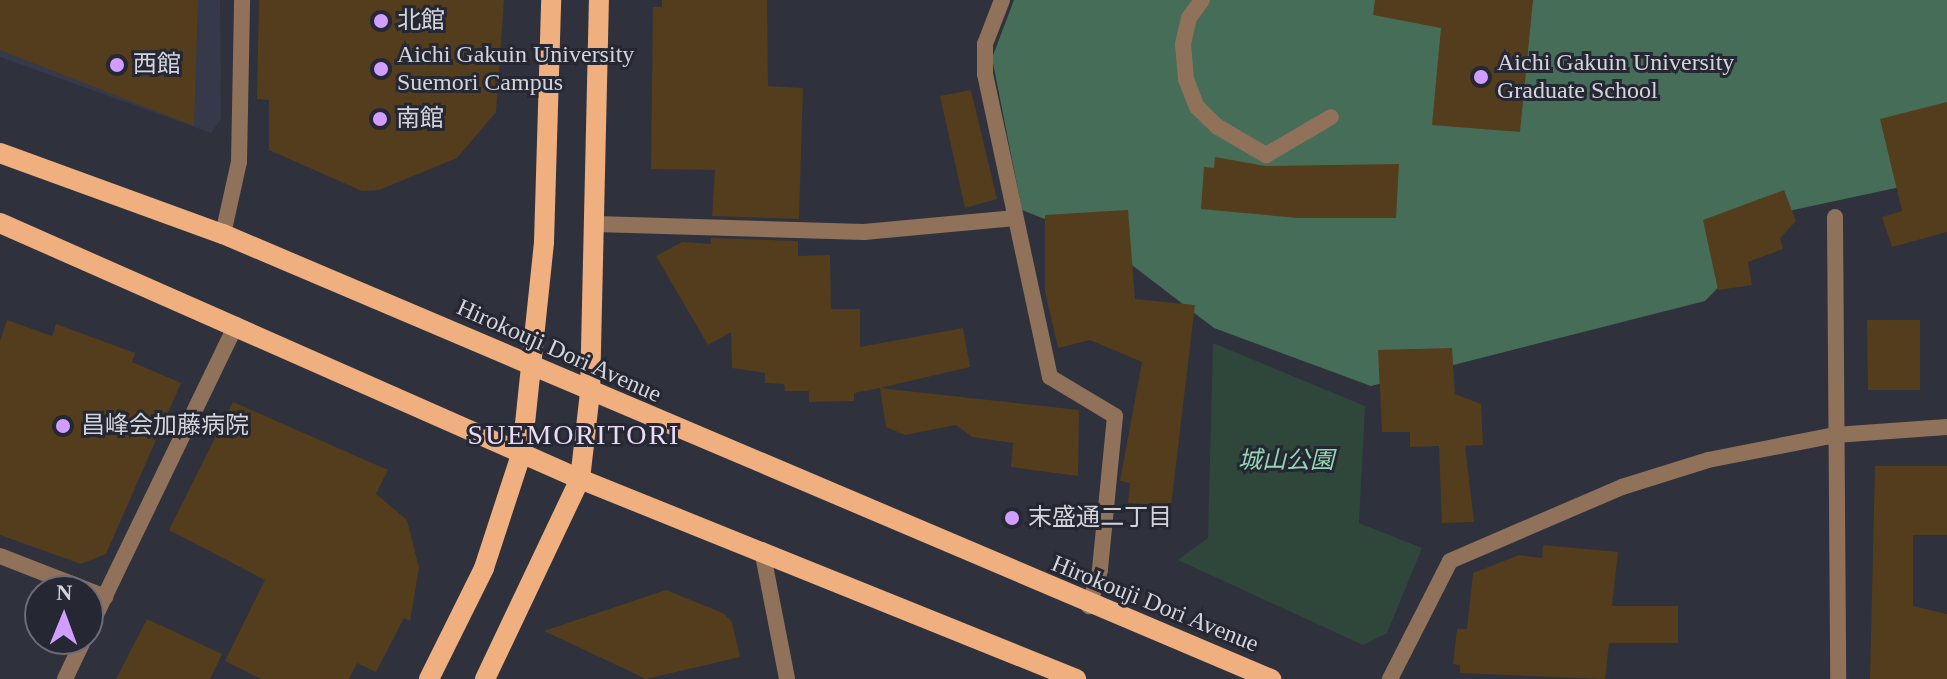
<!DOCTYPE html>
<html>
<head>
<meta charset="utf-8">
<style>
  body { margin:0 }
  #map { position:relative; width:1947px; height:679px; overflow:hidden; background:#2f313c; font-family:"Times New Roman","Noto Sans JP",serif }
  div>[style] { position:absolute }
  .built>* { inset:0; background:#36394a }
  .green>* { inset:0; background:#2f473a }
  .forest>* { inset:0; background:#466d58 }
  .building>* { inset:0; background:#533d1d }
  .street>* { height:16px; margin:-8px; padding:0 8px; transform-origin:8px; border-radius:8px; background:#90715a }
  .primary>* { height:20px; margin:-10px; padding:0 10px; transform-origin:10px; border-radius:10px; background:#efaf7e }
  .dots>* { width:22px; height:22px; translate:-50% -50%; box-sizing:border-box; border:4px solid #252732; border-radius:50% }
  span { translate:-50% -50%; white-space:nowrap; text-align:center; line-height:1.15; -webkit-text-stroke:6px #252732; paint-order:stroke }
  .poi-label { font-size:24px; color:#d3d4dc }
  .left { translate:0 -50%; text-align:left }
  .street-label { font-size:24px; color:#d3d4dc }
  .park-label { font-size:24px; color:#92d6b1; font-style:italic }
  .quarter-label { font-size:28px; color:#e9dbf6; letter-spacing:2px }
  .north { position:absolute; left:24px; top:575px; width:80px; height:80px; box-sizing:border-box; background:#252732; border:2px solid #6b6c76; border-radius:50%; rotate:1deg; font-size:22px; font-weight:700; line-height:32px; text-align:center; color:#d3d4dc }
  .north::after { content:''; display:block; margin:auto; width:28px; height:36px; background:#d19dfe; clip-path:polygon(50% 0,100% 100%,50% 72%,0 100%) }
</style>
</head>
<body>
<div id="map">
  <div class="built">
    <div style="clip-path:polygon(0 0,220px 0,221px 119px,211px 133px,0 57px)"></div>
  </div>
  <div class="green">
    <div style="clip-path:polygon(1213px 343px,1365px 406px,1359px 523px,1422px 548px,1387px 633px,1363px 645px,1178px 560px,1208px 538px)"></div>
  </div>
  <div class="forest">
    <div style="clip-path:polygon(1014px 0,1947px 0,1947px 160px,1924px 182px,1793px 210px,1705px 301px,1371px 386px,1214px 328px,1102px 242px,1022px 210px,992px 58px)"></div>
  </div>
  <div class="building">
    <div style="clip-path:polygon(0 0,198px 0,194px 126px,0 50px)"></div>
    <div style="clip-path:polygon(259px 0,504px 0,496px 112px,457px 158px,379px 190px,362px 191px,269px 150px,269px 100px,257px 99px)"></div>
    <div style="clip-path:polygon(662px 0,767px 0,768px 86px,803px 88px,799px 219px,712px 216px,715px 170px,651px 169px,653px 7px,662px 7px)"></div>
    <div style="clip-path:polygon(1375px 0,1533px 0,1520px 132px,1432px 125px,1441px 28px,1373px 15px)"></div>
    <div style="clip-path:polygon(971px 90px,997px 199px,965px 208px,940px 96px)"></div>
    <div style="clip-path:polygon(1947px 102px,1947px 232px,1892px 247px,1882px 217px,1902px 211px,1880px 119px)"></div>
    <div style="clip-path:polygon(1215px 157px,1265px 166px,1399px 164px,1396px 218px,1298px 218px,1201px 209px,1204px 167px,1214px 168px)"></div>
    <div style="clip-path:polygon(1784px 190px,1796px 221px,1780px 238px,1783px 249px,1748px 262px,1752px 285px,1718px 290px,1703px 220px)"></div>
    <div style="clip-path:polygon(1128px 210px,1135px 299px,1195px 305px,1171px 506px,1128px 503px,1130px 483px,1120px 481px,1142px 362px,1090px 340px,1058px 348px,1045px 291px,1045px 215px)"></div>
    <div style="clip-path:polygon(711px 238px,798px 241px,798px 256px,830px 255px,831px 309px,860px 309px,860px 347px,963px 328px,970px 367px,880px 388px,1079px 410px,1078px 476px,1011px 467px,1013px 443px,972px 437px,956px 425px,905px 435px,886px 427px,880px 388px,854px 393px,854px 401px,809px 402px,809px 391px,785px 391px,784px 384px,765px 383px,765px 373px,732px 368px,731px 332px,708px 345px,656px 256px,682px 242px,711px 244px)"></div>
    <div style="clip-path:polygon(7px 320px,52px 336px,56px 324px,135px 353px,132px 362px,181px 383px,106px 554px,81px 564px,0 535px,0 341px)"></div>
    <div style="clip-path:polygon(1867px 320px,1920px 320px,1920px 390px,1868px 390px)"></div>
    <div style="clip-path:polygon(1452px 348px,1455px 394px,1481px 404px,1483px 445px,1465px 446px,1474px 522px,1442px 523px,1439px 446px,1410px 447px,1410px 432px,1382px 432px,1378px 350px)"></div>
    <div style="clip-path:polygon(233px 402px,388px 470px,376px 494px,407px 520px,419px 568px,410px 621px,404px 618px,376px 672px,357px 663px,349px 679px,261px 679px,225px 661px,265px 580px,169px 530px)"></div>
    <div style="clip-path:polygon(1875px 466px,1947px 466px,1947px 535px,1913px 535px,1913px 606px,1947px 614px,1947px 679px,1870px 679px)"></div>
    <div style="clip-path:polygon(1543px 545px,1618px 552px,1612px 606px,1678px 606px,1678px 643px,1609px 643px,1605px 679px,1460px 673px,1460px 665px,1453px 664px,1457px 629px,1467px 629px,1473px 573px,1519px 555px,1542px 558px)"></div>
    <div style="clip-path:polygon(666px 590px,723px 613px,732px 622px,740px 657px,646px 679px,544px 631px)"></div>
    <div style="clip-path:polygon(147px 619px,222px 654px,210px 679px,116px 679px)"></div>
  </div>
  <div class="street">
    <div style="left:1002px;top:0;width:47px;rotate:111.1deg"></div>
    <div style="left:985px;top:44px;width:30px;rotate:90deg"></div>
    <div style="left:985px;top:74px;width:310px;rotate:77.9deg"></div>
    <div style="left:1050px;top:377px;width:76px;rotate:31deg"></div>
    <div style="left:1115px;top:416px;width:155px;rotate:95.6deg"></div>
    <div style="left:1100px;top:570px;width:38px;rotate:107deg"></div>
    <div style="left:1202px;top:0;width:22px;rotate:126deg"></div>
    <div style="left:1189px;top:18px;width:27px;rotate:103deg"></div>
    <div style="left:1183px;top:44px;width:35px;rotate:85deg"></div>
    <div style="left:1186px;top:79px;width:30px;rotate:69deg"></div>
    <div style="left:1197px;top:107px;width:29px;rotate:44deg"></div>
    <div style="left:1218px;top:127px;width:56px;rotate:30.3deg"></div>
    <div style="left:1266px;top:155px;width:75px;rotate:-30.3deg"></div>
    <div style="left:1835px;top:217px;width:462px;rotate:89.6deg"></div>
    <div style="left:596px;top:224px;width:268px;rotate:1.7deg"></div>
    <div style="left:864px;top:232px;width:152px;rotate:-5.3deg"></div>
    <div style="left:223px;top:234px;width:74px;rotate:-77.5deg"></div>
    <div style="left:239px;top:162px;width:162px;rotate:-88.9deg"></div>
    <div style="left:762px;top:550px;width:131px;rotate:79deg"></div>
    <div style="left:0;top:556px;width:113px;rotate:21.3deg"></div>
    <div style="left:88px;top:631px;width:340px;rotate:-64.2deg"></div>
    <div style="left:65px;top:679px;width:44px;rotate:-64.6deg"></div>
    <div style="left:1390px;top:679px;width:132px;rotate:-63deg"></div>
    <div style="left:1450px;top:561px;width:187px;rotate:-23.3deg"></div>
    <div style="left:1622px;top:487px;width:90px;rotate:-17.4deg"></div>
    <div style="left:1708px;top:460px;width:129px;rotate:-11.1deg"></div>
    <div style="left:1835px;top:435px;width:112px;rotate:-4.1deg"></div>
  </div>
  <div class="primary">
    <div style="left:0;top:153px;width:237px;rotate:20deg"></div>
    <div style="left:223px;top:234px;width:1139px;rotate:23.01deg"></div>
    <div style="left:0;top:223px;width:634px;rotate:23.82deg"></div>
    <div style="left:580px;top:479px;width:535px;rotate:21.96deg"></div>
    <div style="left:429px;top:679px;width:124px;rotate:-63.6deg"></div>
    <div style="left:484px;top:568px;width:122px;rotate:-71.9deg"></div>
    <div style="left:522px;top:452px;width:211px;rotate:-84deg"></div>
    <div style="left:544px;top:242px;width:242px;rotate:-88.3deg"></div>
    <div style="left:485px;top:679px;width:221px;rotate:-64.6deg"></div>
    <div style="left:580px;top:479px;width:87px;rotate:-83.4deg"></div>
    <div style="left:590px;top:393px;width:393px;rotate:-88.7deg"></div>
  </div>
  <div class="dots">
    <div style="left:381px;top:21px;background:#d19dfe"></div>
    <div style="left:117px;top:65px;background:#d19dfe"></div>
    <div style="left:381px;top:69px;background:#d19dfe"></div>
    <div style="left:1481px;top:77px;background:#d19dfe"></div>
    <div style="left:380px;top:119px;background:#d19dfe"></div>
    <div style="left:63px;top:426px;background:#d19dfe"></div>
    <div style="left:1012px;top:518px;background:#d19dfe"></div>
  </div>
  <div class="poi-label">
    <span class="left" style="left:397px;top:21px">北館</span>
    <span class="left" style="left:397px;top:69px">Aichi Gakuin University<br>Suemori Campus</span>
    <span class="left" style="left:1497px;top:77px">Aichi Gakuin University<br>Graduate School</span>
    <span class="left" style="left:133px;top:65px">西館</span>
    <span class="left" style="left:396px;top:119px">南館</span>
    <span class="left" style="left:81px;top:426px">昌峰会加藤病院</span>
    <span class="left" style="left:1028px;top:518px">末盛通二丁目</span>
  </div>
  <div class="street-label">
    <span style="left:559px;top:351px;rotate:24deg">Hirokouji Dori Avenue</span>
    <span style="left:1155px;top:604px;rotate:22deg">Hirokouji Dori Avenue</span>
  </div>
  <div class="park-label">
    <span style="left:1286px;top:461px">城山公園</span>
  </div>
  <div class="quarter-label">
    <span style="left:574px;top:435px">SUEMORITORI</span>
  </div>
  <div class="north">N</div>
</div>
</body>
</html>
